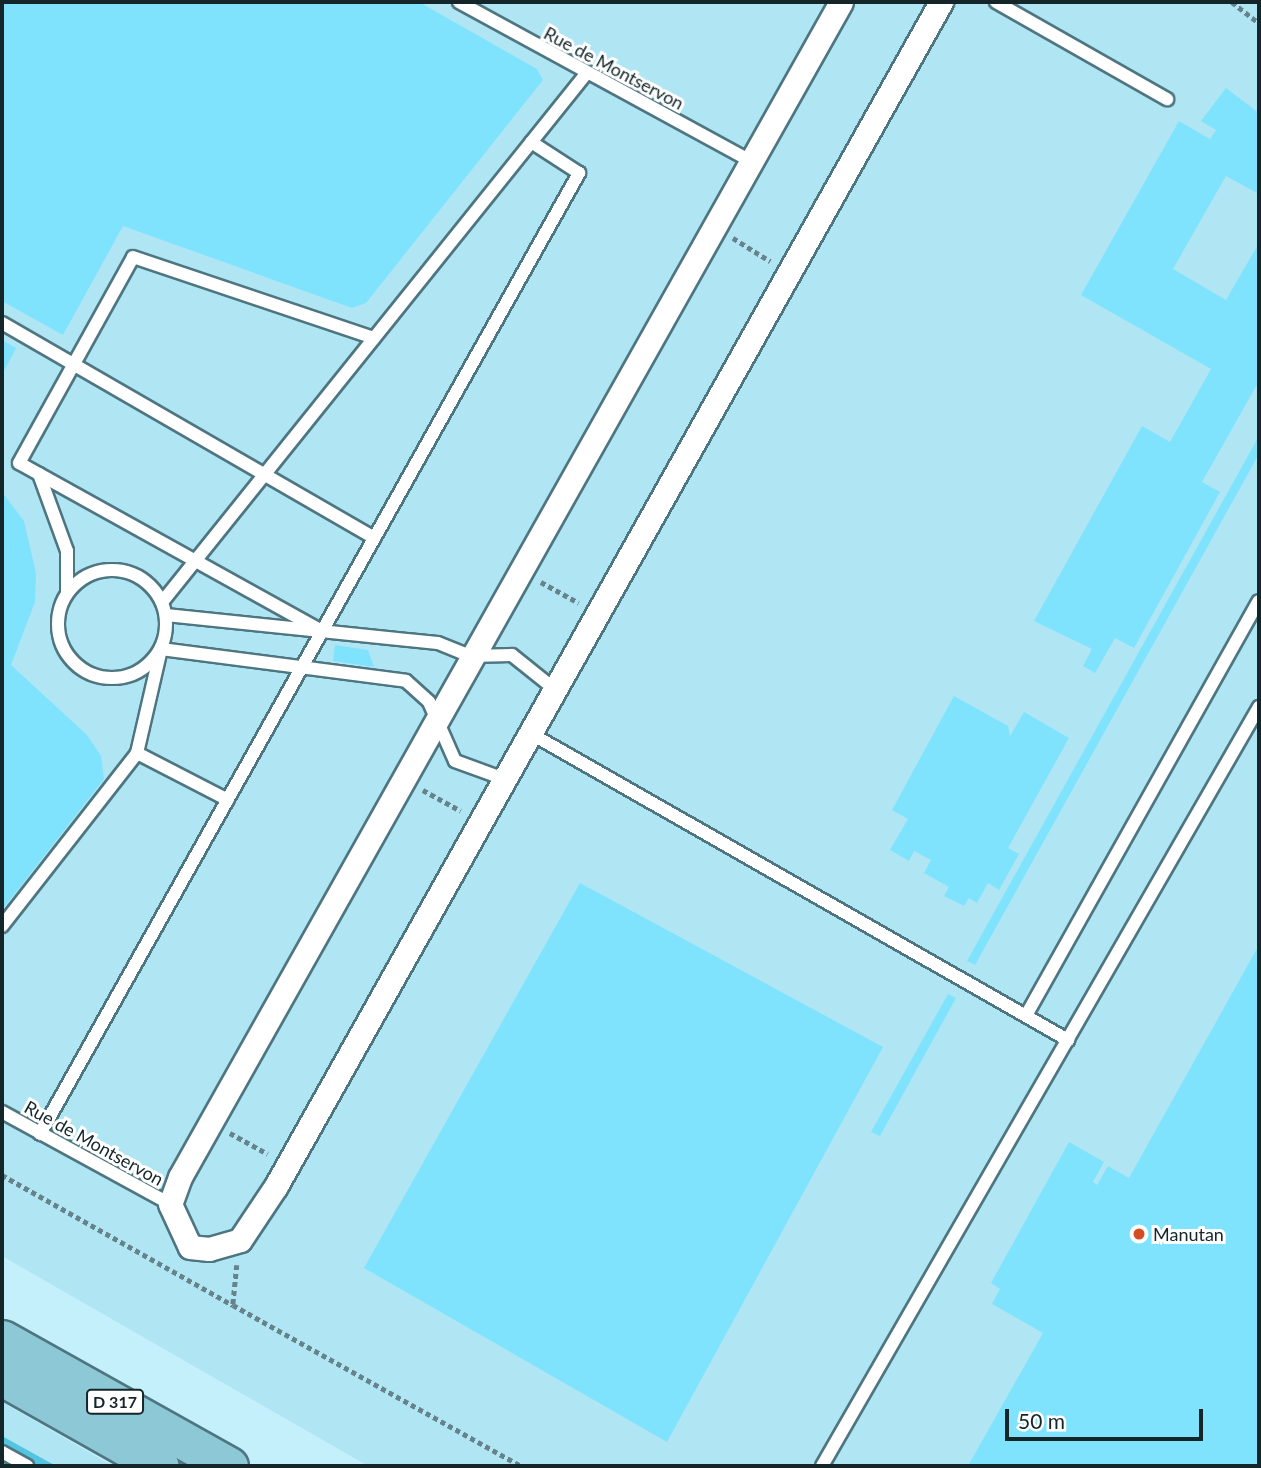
<!DOCTYPE html>
<html>
<head>
<meta charset="utf-8">
<style>
  body { margin:0 }
  #map { position:relative; width:1261px; height:1468px; overflow:hidden; background:#c4f0fc; font-family:Lato,sans-serif }
  div>[style] { position:absolute }
  .built>* { inset:0; background:#b0e5f4 }
  .green>* { inset:0; background:#54c5e0 }
  .building>* { inset:0; background:#80e3fd }
  .path>* { height:4.5px; margin-top:-2.25px; transform-origin:0; background:repeating-linear-gradient(90deg,#66838b 0 5px,transparent 0 8.5px) }
  .roads { filter:drop-shadow(2px 0 #4e7681) drop-shadow(-2px 0 #4e7681) drop-shadow(0 2px #4e7681) drop-shadow(0 -2px #4e7681) }
  .lane>* { height:12px; margin:-6px; padding:0 6px; transform-origin:6px; border-radius:6px; background:#fff }
  .lane>.ring { margin:-6px; padding:0; box-sizing:content-box; background:none; border:12px solid #fff; border-radius:50% }
  .street>* { height:23px; margin:-11.5px; padding:0 11.5px; transform-origin:11.5px; border-radius:11.5px; background:#fff }
  .primary>* { height:37px; margin:-18.5px; padding:0 18.5px; transform-origin:18.5px; border-radius:18.5px; background:#8dc8d6 }
  .dots>* { width:19px; height:19px; translate:-50% -50%; box-sizing:border-box; border:4px solid #fff; border-radius:50% }
  span { translate:-50% -50%; white-space:nowrap; text-align:center; line-height:1.15; -webkit-text-stroke:6px #fff; paint-order:stroke }
  .shield-label span { padding:2px 5px; background:#fff; border:2px solid; border-radius:5px; -webkit-text-stroke-width:0 }
  .shield-label { font-size:16px; color:#15262a; font-weight:700 }
  .street-label { font-size:18px; color:#15262a }
  .poi-label { font-size:18px; color:#15262a }
  .left { translate:0 -50%; text-align:left }
  .frame { position:absolute; inset:0; border:4px solid #15262a; pointer-events:none }
  .scale { position:absolute; left:1005px; top:1409px; width:198px; height:32px; box-sizing:border-box; border:4px solid #15262a; border-top:0; padding-left:9px; font-size:21px; line-height:24px; white-space:nowrap; color:#15262a; -webkit-text-stroke:5px #fff; paint-order:stroke }
</style>
</head>
<body>
<div id="map">
  <div class="built">
    <div style="clip-path:polygon(2px 2px,1259px 2px,1259px 1466px,368px 1466px,2px 1256px)"></div>
    <div style="clip-path:polygon(2px 1402px,113px 1466px,2px 1466px)"></div>
  </div>
  <div class="green">
    <div style="clip-path:polygon(2px 1436px,56px 1466px,2px 1466px)"></div>
  </div>
  <div class="building">
    <div style="clip-path:polygon(2px 2px,419px 2px,537px 69px,543px 80px,366px 303px,352px 308px,123px 226px,63px 335px,2px 301px)"></div>
    <div style="clip-path:polygon(1226px 88px,1259px 113px,1259px 194px,1226px 176px,1173px 269px,1226px 300px,1259px 243px,1259px 381px,1202px 482px,1220px 492px,1134px 648px,1115px 638px,1095px 673px,1083px 666px,1092px 649px,1034px 621px,1142px 426px,1170px 442px,1211px 369px,1081px 295px,1179px 121px,1210px 139px,1216px 130px,1201px 121px)"></div>
    <div style="clip-path:polygon(2px 340px,16px 348px,2px 375px)"></div>
    <div style="clip-path:polygon(1259px 436px,1259px 454px,975px 965px,967px 961px)"></div>
    <div style="clip-path:polygon(2px 492px,24px 521px,36px 573px,35px 602px,11px 665px,87px 735px,101px 756px,104px 779px,2px 910px)"></div>
    <div style="clip-path:polygon(335px 645px,368px 650px,374px 667px,333px 661px)"></div>
    <div style="clip-path:polygon(954px 696px,1008px 726px,1010px 736px,1024px 712px,1069px 738px,1008px 848px,1019px 854px,999px 890px,988px 883px,977px 903px,969px 898px,964px 906px,944px 896px,949px 887px,924px 873px,931px 860px,914px 851px,909px 861px,890px 850px,908px 819px,892px 810px)"></div>
    <div style="clip-path:polygon(580px 883px,883px 1047px,667px 1442px,364px 1268px)"></div>
    <div style="clip-path:polygon(1259px 945px,1259px 1466px,968px 1466px,1043px 1333px,992px 1304px,1000px 1289px,991px 1283px,1069px 1142px,1104px 1162px,1093px 1182px,1097px 1185px,1108px 1166px,1129px 1178px)"></div>
    <div style="clip-path:polygon(948px 994px,956px 998px,880px 1136px,871px 1132px)"></div>
  </div>
  <div class="path">
    <div style="left:1232px;top:2px;width:34px;rotate:38deg"></div>
    <div style="left:733px;top:238px;width:44px;rotate:31.9deg"></div>
    <div style="left:541px;top:582px;width:43px;rotate:28.9deg"></div>
    <div style="left:423px;top:790px;width:43px;rotate:28.9deg"></div>
    <div style="left:230px;top:1133px;width:43px;rotate:28.9deg"></div>
    <div style="left:2px;top:1175px;width:265px;rotate:29.4deg"></div>
    <div style="left:237px;top:1265px;width:40px;rotate:95.7deg"></div>
    <div style="left:233px;top:1305px;width:330px;rotate:29.2deg"></div>
  </div>
  <div class="roads">
    <div class="lane">
      <div style="left:459px;top:2px;width:335px;rotate:28.6deg"></div>
      <div style="left:996px;top:2px;width:197px;rotate:29.6deg"></div>
      <div style="left:2px;top:323px;width:430px;rotate:30deg"></div>
      <div style="left:39px;top:474px;width:82px;rotate:70deg"></div>
      <div style="left:67px;top:551px;width:42px;rotate:90deg"></div>
      <div class="ring" style="left:58px;top:570px;width:96px;height:96px"></div>
      <div style="left:163px;top:601px;width:676px;rotate:-51.25deg"></div>
      <div style="left:166px;top:615px;width:273px;rotate:5.9deg"></div>
      <div style="left:438px;top:643px;width:35px;rotate:22deg"></div>
      <div style="left:470px;top:656px;width:42px;rotate:-1.4deg"></div>
      <div style="left:512px;top:655px;width:51px;rotate:38.7deg"></div>
      <div style="left:322px;top:631px;width:346px;rotate:-151deg"></div>
      <div style="left:19px;top:463px;width:235px;rotate:-61deg"></div>
      <div style="left:133px;top:257px;width:254px;rotate:18.6deg"></div>
      <div style="left:528px;top:732px;width:622px;rotate:29.7deg"></div>
      <div style="left:137px;top:753px;width:102px;rotate:27.3deg"></div>
      <div style="left:2px;top:926px;width:219px;rotate:-52deg"></div>
      <div style="left:137px;top:753px;width:107px;rotate:-77deg"></div>
      <div style="left:161px;top:649px;width:247px;rotate:7.4deg"></div>
      <div style="left:406px;top:681px;width:31px;rotate:42deg"></div>
      <div style="left:429px;top:702px;width:64px;rotate:66.2deg"></div>
      <div style="left:455px;top:761px;width:50px;rotate:19.9deg"></div>
      <div style="left:1028px;top:1012px;width:471px;rotate:-60.7deg"></div>
      <div style="left:2px;top:1112px;width:192px;rotate:28.7deg"></div>
      <div style="left:40px;top:1134px;width:1102px;rotate:-60.71deg"></div>
      <div style="left:579px;top:173px;width:57px;rotate:-147.1deg"></div>
      <div style="left:2px;top:1452px;width:29px;rotate:29deg"></div>
      <div style="left:822px;top:1466px;width:876px;rotate:-60.07deg"></div>
    </div>
    <div class="street">
      <div style="left:841px;top:2px;width:1348px;rotate:119.36deg"></div>
      <div style="left:180px;top:1177px;width:29px;rotate:110deg"></div>
      <div style="left:170px;top:1204px;width:47px;rotate:65.1deg"></div>
      <div style="left:190px;top:1247px;width:19px;rotate:6deg"></div>
      <div style="left:209px;top:1249px;width:32px;rotate:-16deg"></div>
      <div style="left:240px;top:1240px;width:65px;rotate:-56.3deg"></div>
      <div style="left:276px;top:1186px;width:1358px;rotate:-60.68deg"></div>
    </div>
    <div class="primary">
      <div style="left:2px;top:1339px;width:260px;rotate:29.2deg"></div>
      <div style="left:2px;top:1377px;width:181px;rotate:29.4deg"></div>
    </div>
  </div>
  <div class="dots">
    <div style="left:1139px;top:1234px;background:#d54d22"></div>
  </div>
  <div class="shield-label">
    <span style="left:115px;top:1402px">D 317</span>
  </div>
  <div class="street-label">
    <span style="left:614px;top:68px;rotate:28deg">Rue de Montservon</span>
    <span style="left:94px;top:1143px;rotate:29deg">Rue de Montservon</span>
  </div>
  <div class="poi-label">
    <span class="left" style="left:1153px;top:1234px">Manutan</span>
  </div>
  <div class="frame"></div>
  <div class="scale">50 m</div>
</div>
</body>
</html>
